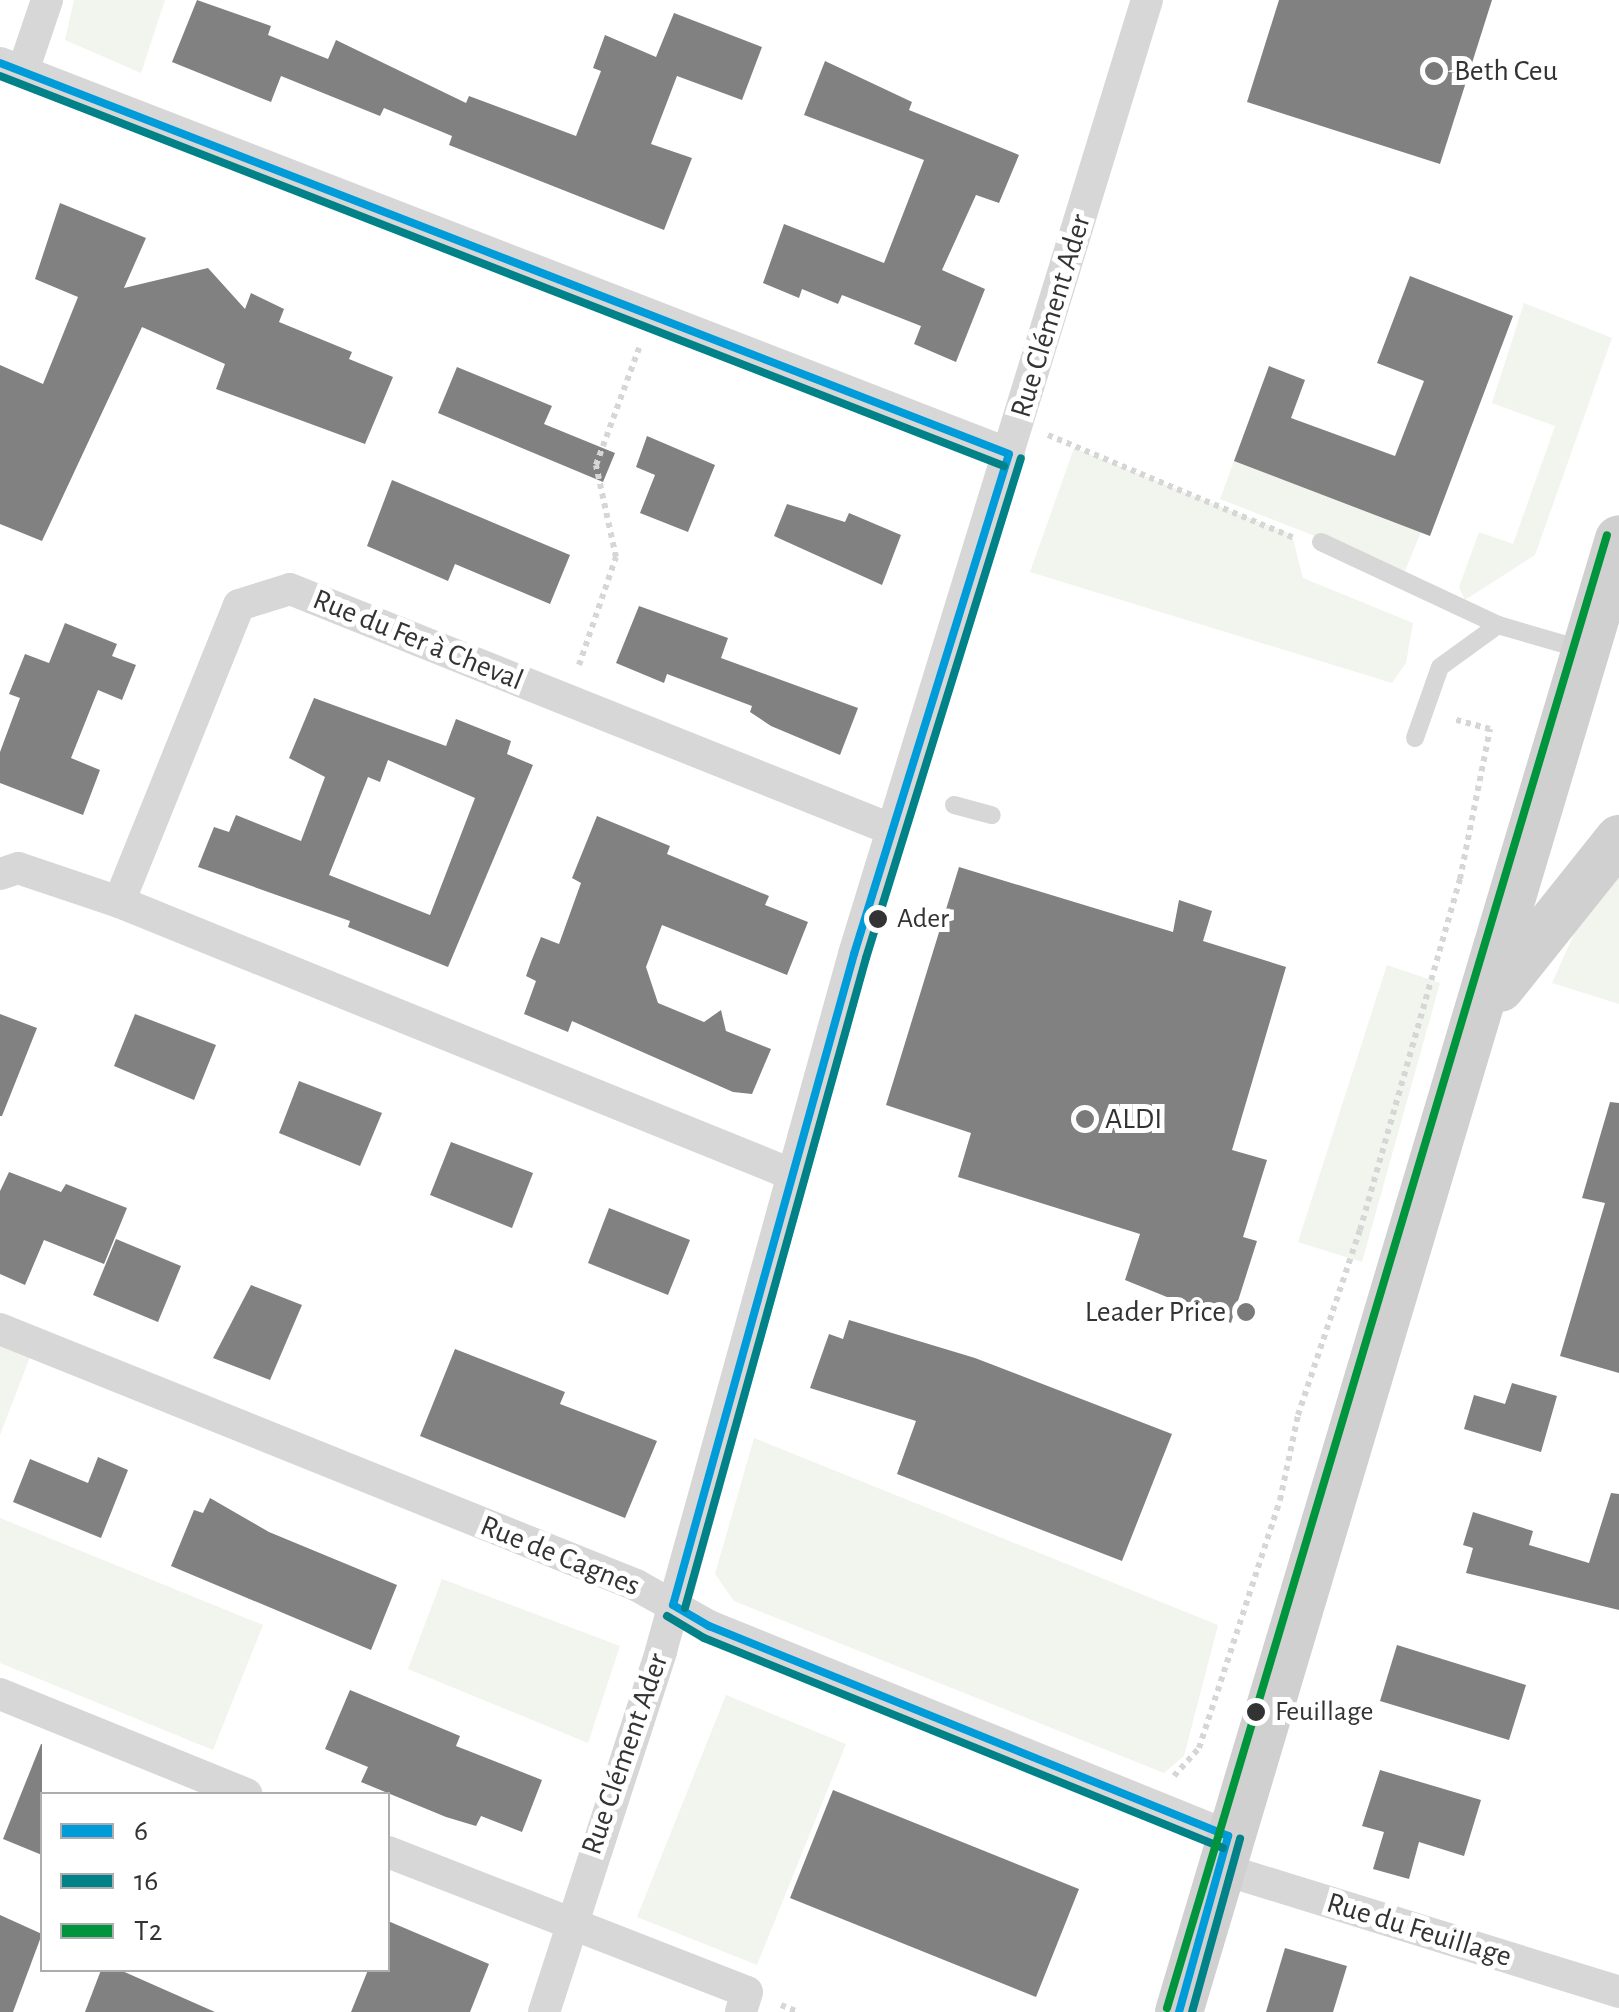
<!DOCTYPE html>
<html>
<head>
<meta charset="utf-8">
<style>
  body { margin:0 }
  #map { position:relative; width:1619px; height:2012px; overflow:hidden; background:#fff; font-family:"Alegreya Sans",sans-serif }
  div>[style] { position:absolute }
  .green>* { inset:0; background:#f1f5ed }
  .building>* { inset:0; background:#818181 }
  .path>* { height:6px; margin-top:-3px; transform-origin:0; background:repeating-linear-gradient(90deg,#d6d6d6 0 5px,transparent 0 10px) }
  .lane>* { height:18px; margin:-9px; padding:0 9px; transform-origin:9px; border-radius:9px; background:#d7d7d7 }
  .street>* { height:32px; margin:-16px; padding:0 16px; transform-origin:16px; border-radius:16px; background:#d7d7d7 }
  .secondary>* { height:48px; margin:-24px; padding:0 24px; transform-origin:24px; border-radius:24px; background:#d0d0d0 }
  .bus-1>* { height:8px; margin:-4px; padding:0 4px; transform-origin:4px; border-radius:4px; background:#009bd9 }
  .bus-2>* { height:8px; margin:-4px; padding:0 4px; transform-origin:4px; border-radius:4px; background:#008288 }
  .bus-3>* { height:8px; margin:-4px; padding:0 4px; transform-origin:4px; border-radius:4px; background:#00943c }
  .dots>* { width:28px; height:28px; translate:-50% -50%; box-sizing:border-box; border:5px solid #fff; border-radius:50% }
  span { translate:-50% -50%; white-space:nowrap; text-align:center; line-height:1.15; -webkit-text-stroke:10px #fff; paint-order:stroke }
  .bus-label { font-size:28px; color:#333 }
  .left { translate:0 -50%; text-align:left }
  .poi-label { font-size:30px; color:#333 }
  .right { translate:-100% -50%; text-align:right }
  .street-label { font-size:30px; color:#333 }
  .legend { position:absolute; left:40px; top:1792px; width:350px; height:180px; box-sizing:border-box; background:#fff; border:2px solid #adadad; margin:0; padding:12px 18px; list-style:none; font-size:30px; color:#333 }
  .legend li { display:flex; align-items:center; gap:20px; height:50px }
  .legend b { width:50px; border:2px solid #adadad }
</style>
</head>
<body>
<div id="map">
  <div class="green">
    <div style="clip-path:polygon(74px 0,165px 0,141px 73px,65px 40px)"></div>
    <div style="clip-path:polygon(1524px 303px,1612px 338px,1535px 555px,1465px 600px,1459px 587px,1479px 532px,1513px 544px,1555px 426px,1492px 403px)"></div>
    <div style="clip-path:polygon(1074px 448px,1292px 535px,1303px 578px,1413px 623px,1406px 663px,1392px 683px,1030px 572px)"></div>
    <div style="clip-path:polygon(1234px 461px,1421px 532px,1405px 571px,1220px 499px)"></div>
    <div style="clip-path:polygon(1619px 863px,1619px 1004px,1552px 983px,1584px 912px)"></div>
    <div style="clip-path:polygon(1387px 965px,1440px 983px,1362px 1262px,1298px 1242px)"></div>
    <div style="clip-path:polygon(0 1329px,35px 1344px,0 1435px)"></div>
    <div style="clip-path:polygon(754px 1438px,1218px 1625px,1184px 1756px,1164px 1773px,734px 1601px,715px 1574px)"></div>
    <div style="clip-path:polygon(0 1518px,263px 1625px,213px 1750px,0 1663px)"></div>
    <div style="clip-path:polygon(442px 1579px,620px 1646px,588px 1743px,408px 1669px)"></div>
    <div style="clip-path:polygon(726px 1695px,846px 1744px,757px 1965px,637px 1917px)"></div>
  </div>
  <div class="building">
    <div style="clip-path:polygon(197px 0,271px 26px,268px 35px,328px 59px,336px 40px,466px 103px,469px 96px,576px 136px,601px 71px,593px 68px,605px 35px,656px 57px,674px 13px,762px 47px,742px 100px,677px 76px,651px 144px,692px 158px,664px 230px,449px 145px,452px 136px,384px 108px,380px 116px,281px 76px,271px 102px,172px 62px)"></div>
    <div style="clip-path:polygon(1279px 0,1492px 0,1440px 164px,1247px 102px)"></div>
    <div style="clip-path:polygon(825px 61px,912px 102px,909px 110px,1019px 155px,999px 203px,976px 195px,942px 270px,985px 289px,956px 362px,914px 344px,921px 326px,842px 295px,838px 304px,802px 289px,799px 298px,763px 283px,784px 224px,884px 263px,924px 160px,804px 115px)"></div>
    <div style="clip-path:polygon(60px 203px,146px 238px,124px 288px,208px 268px,245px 309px,251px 293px,284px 309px,279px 322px,352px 352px,349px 359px,393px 377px,365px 444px,216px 389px,225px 364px,142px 327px,42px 541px,0 524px,0 365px,43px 384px,78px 297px,35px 279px)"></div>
    <div style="clip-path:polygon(1410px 276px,1513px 316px,1430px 536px,1234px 461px,1269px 366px,1305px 380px,1291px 418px,1395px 456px,1424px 381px,1377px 363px)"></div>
    <div style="clip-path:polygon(457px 367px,552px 406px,544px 424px,615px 453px,603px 482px,438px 413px)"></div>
    <div style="clip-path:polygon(647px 436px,715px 465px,688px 532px,640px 513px,655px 475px,636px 467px)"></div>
    <div style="clip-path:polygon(392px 480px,570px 555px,550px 604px,455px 564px,448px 581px,367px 546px)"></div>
    <div style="clip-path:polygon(787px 504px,845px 522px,849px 513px,901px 535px,882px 585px,774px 536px)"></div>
    <div style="clip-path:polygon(639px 606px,728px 638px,721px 658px,858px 708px,840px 755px,771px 726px,750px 712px,752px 706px,667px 674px,664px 683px,616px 663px)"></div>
    <div style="clip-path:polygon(65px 623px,117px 644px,112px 656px,136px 665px,122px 700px,98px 690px,71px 758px,100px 770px,83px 815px,0 783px,0 752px,20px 698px,9px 694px,25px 654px,49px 663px)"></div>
    <div style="clip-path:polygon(evenodd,314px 698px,446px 746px,456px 719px,511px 741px,507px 754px,533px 765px,448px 967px,348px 927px,350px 921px,198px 867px,214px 827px,229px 832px,236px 815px,301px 841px,325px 777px,289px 758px,314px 698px,388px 760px,475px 798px,430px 915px,329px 875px,368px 777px,380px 782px,388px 760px)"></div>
    <div style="clip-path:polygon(597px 816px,670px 846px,667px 854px,769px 896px,765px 905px,808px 922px,787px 975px,662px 925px,646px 967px,658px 1003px,704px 1022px,721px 1010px,726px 1031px,771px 1049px,752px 1094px,733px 1092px,572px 1021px,568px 1032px,524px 1014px,536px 981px,526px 976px,531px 962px,541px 937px,559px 944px,581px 883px,572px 878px)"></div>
    <div style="clip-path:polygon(959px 867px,1173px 932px,1179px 900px,1212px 911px,1203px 941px,1286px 967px,1232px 1150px,1267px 1160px,1243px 1237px,1257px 1241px,1231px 1323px,1125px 1280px,1140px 1234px,958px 1177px,971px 1133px,886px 1105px)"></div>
    <div style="clip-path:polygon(0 1014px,37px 1028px,2px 1116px,0 1116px)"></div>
    <div style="clip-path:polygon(135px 1014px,216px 1045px,194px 1100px,114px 1066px)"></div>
    <div style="clip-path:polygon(299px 1081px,382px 1113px,360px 1166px,279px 1133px)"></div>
    <div style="clip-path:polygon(1610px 1102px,1619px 1103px,1619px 1373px,1560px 1356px,1605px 1203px,1582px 1198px)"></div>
    <div style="clip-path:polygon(451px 1142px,533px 1173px,512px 1228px,430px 1195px)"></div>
    <div style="clip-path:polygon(9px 1172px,61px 1192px,66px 1184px,127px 1208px,104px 1264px,44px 1240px,25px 1285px,0 1274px,0 1191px)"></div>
    <div style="clip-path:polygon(609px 1208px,690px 1240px,668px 1295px,588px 1263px)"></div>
    <div style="clip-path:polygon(116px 1239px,181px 1266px,158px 1322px,93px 1295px)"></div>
    <div style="clip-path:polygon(251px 1285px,302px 1305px,270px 1380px,213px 1358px)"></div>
    <div style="clip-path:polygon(849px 1320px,975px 1358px,1172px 1434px,1122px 1561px,897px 1474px,916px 1421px,810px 1388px,829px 1334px,843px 1339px)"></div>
    <div style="clip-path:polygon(455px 1349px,565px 1392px,560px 1404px,657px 1441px,625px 1518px,420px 1436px)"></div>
    <div style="clip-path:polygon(1512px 1383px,1557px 1396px,1541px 1452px,1464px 1429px,1474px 1395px,1505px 1404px)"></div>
    <div style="clip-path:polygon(98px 1457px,128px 1470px,101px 1538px,13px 1502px,30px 1459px,88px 1483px)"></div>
    <div style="clip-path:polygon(1611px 1493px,1619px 1494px,1619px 1610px,1466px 1573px,1473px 1548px,1463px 1545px,1473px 1512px,1533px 1531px,1529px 1545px,1589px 1563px)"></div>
    <div style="clip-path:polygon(210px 1498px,269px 1532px,397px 1585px,371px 1650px,171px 1566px,194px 1510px,203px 1513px)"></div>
    <div style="clip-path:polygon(1397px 1645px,1526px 1685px,1509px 1740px,1380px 1701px)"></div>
    <div style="clip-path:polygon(350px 1690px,460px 1736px,456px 1746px,542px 1780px,522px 1832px,481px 1816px,476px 1826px,446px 1817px,361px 1782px,368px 1767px,325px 1749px)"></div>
    <div style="clip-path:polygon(41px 1744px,42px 1744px,42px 1855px,3px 1839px)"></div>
    <div style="clip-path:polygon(1380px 1770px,1481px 1800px,1464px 1856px,1419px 1842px,1409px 1879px,1373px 1869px,1384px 1832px,1362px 1826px)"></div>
    <div style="clip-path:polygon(833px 1790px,1079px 1889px,1036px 1997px,790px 1898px)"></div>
    <div style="clip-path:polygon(0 1915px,42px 1934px,13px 2012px,0 2012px)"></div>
    <div style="clip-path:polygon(388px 1921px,489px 1964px,470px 2012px,351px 2012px,368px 1970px,388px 1970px)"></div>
    <div style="clip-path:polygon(1285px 1948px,1347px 1966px,1333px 2012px,1266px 2012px)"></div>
    <div style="clip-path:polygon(101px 1970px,120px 1970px,215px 2012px,85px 2012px)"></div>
  </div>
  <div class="path">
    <div style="left:1048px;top:435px;width:267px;rotate:22.7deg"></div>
    <div style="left:579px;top:665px;width:114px;rotate:-71.1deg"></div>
    <div style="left:616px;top:557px;width:94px;rotate:-102.3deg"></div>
    <div style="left:596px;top:465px;width:125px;rotate:-69.8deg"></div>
    <div style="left:1174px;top:1776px;width:38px;rotate:-48deg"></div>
    <div style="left:1199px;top:1748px;width:261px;rotate:-71.9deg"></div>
    <div style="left:1280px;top:1500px;width:87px;rotate:-78deg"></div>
    <div style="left:1298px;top:1415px;width:195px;rotate:-71.5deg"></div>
    <div style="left:1360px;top:1230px;width:365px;rotate:-74.1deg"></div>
    <div style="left:1460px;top:879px;width:153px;rotate:-78.7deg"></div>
    <div style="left:1490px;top:729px;width:38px;rotate:-165deg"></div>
    <div style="left:781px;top:2005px;width:18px;rotate:22deg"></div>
  </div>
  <div class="lane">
    <div style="left:1321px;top:542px;width:195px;rotate:25.1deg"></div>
    <div style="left:1498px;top:625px;width:90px;rotate:16.2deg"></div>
    <div style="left:1415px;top:738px;width:75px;rotate:-70.6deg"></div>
    <div style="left:1440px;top:667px;width:72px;rotate:-35.9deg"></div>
    <div style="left:954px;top:805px;width:39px;rotate:15deg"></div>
  </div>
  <div class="street">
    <div style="left:0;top:63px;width:1082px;rotate:21.18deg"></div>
    <div style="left:23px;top:71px;width:75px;rotate:-71.3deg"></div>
    <div style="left:0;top:874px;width:19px;rotate:-18deg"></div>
    <div style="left:18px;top:868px;width:107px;rotate:18.6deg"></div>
    <div style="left:791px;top:1174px;width:725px;rotate:-157.96deg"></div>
    <div style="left:119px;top:902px;width:320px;rotate:-68deg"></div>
    <div style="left:239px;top:605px;width:53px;rotate:-17.4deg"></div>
    <div style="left:290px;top:589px;width:649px;rotate:21.79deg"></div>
    <div style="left:0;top:1329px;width:686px;rotate:21.93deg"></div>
    <div style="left:636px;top:1585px;width:84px;rotate:29.3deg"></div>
    <div style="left:709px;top:1626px;width:560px;rotate:22.03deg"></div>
    <div style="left:0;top:1694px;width:266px;rotate:22.1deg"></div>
    <div style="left:388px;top:1852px;width:385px;rotate:21.3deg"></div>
    <div style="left:747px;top:1992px;width:21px;rotate:107deg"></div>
    <div style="left:1219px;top:1868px;width:419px;rotate:17.2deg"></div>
    <div style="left:544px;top:2012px;width:379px;rotate:-72deg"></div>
    <div style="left:661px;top:1651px;width:723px;rotate:-74.52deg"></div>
    <div style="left:854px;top:954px;width:998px;rotate:-72.93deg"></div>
  </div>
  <div class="secondary">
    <div style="left:1500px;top:988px;width:191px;rotate:-51.4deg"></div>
    <div style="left:1179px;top:2012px;width:1537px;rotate:-73.37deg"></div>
  </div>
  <div class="bus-1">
    <div style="left:0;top:63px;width:1082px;rotate:21.18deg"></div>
    <div style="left:673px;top:1605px;width:676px;rotate:-74.46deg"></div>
    <div style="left:854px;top:954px;width:523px;rotate:-72.78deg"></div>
    <div style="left:673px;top:1605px;width:42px;rotate:30.3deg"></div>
    <div style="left:709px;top:1626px;width:560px;rotate:22.03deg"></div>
    <div style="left:1179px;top:2012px;width:183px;rotate:-74.4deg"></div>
  </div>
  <div class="bus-2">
    <div style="left:0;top:76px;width:1077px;rotate:21.23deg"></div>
    <div style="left:685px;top:1608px;width:675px;rotate:-74.44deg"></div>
    <div style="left:866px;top:958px;width:523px;rotate:-72.78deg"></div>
    <div style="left:667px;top:1616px;width:43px;rotate:30.7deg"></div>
    <div style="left:704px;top:1638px;width:560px;rotate:22.03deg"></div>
    <div style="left:1192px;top:2012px;width:180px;rotate:-74.5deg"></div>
  </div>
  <div class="bus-3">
    <div style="left:1167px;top:2008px;width:1537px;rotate:-73.37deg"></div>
  </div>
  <div class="dots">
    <div style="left:1434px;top:71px;background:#7a7a7a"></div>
    <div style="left:878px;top:919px;background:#333"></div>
    <div style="left:1085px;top:1119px;background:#7a7a7a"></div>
    <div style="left:1246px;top:1312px;background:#7a7a7a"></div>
    <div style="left:1256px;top:1712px;background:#333"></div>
  </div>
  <div class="bus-label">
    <span class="left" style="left:897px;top:919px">Ader</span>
    <span class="left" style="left:1275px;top:1712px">Feuillage</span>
  </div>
  <div class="poi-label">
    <span class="left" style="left:1454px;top:71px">Beth Ceu</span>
    <span class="left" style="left:1105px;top:1119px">ALDI</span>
    <span class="right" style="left:1226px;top:1312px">Leader Price</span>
  </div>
  <div class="street-label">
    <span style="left:1051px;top:316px;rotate:-73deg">Rue Clément Ader</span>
    <span style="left:418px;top:640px;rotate:22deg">Rue du Fer à Cheval</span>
    <span style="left:560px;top:1556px;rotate:22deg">Rue de Cagnes</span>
    <span style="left:625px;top:1754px;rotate:-71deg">Rue Clément Ader</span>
    <span style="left:1419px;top:1930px;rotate:17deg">Rue du Feuillage</span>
  </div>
  <ul class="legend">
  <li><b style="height:12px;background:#009bd9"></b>6</li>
  <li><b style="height:12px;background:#008288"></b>16</li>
  <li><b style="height:12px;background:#00943c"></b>T2</li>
  </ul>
</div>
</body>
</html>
